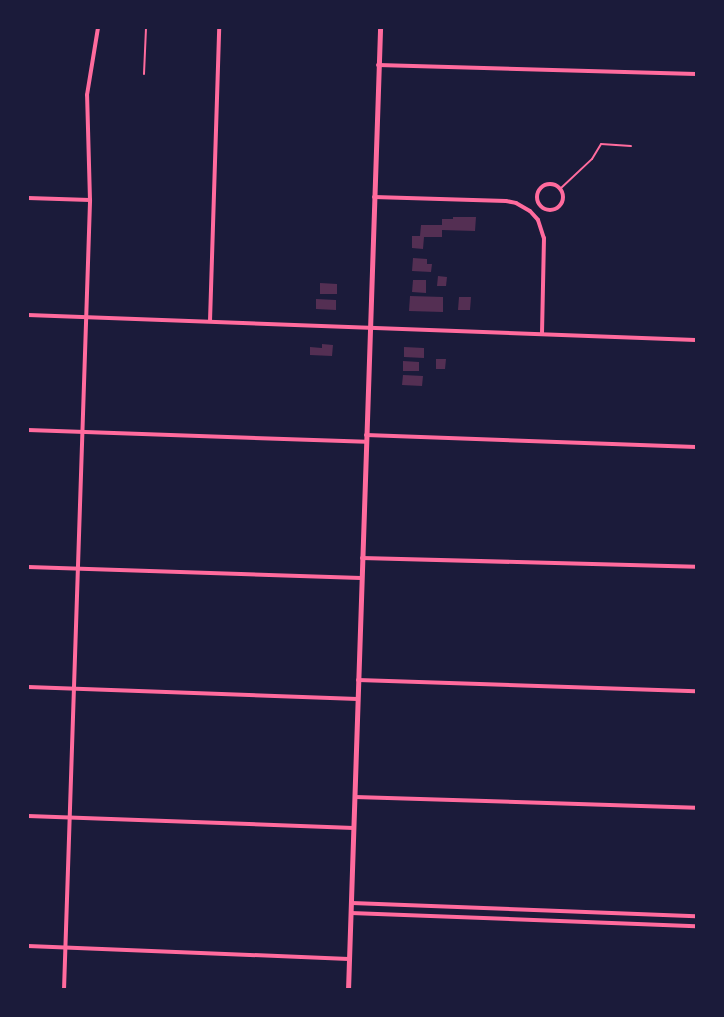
<!DOCTYPE html>
<html>
<head>
<meta charset="utf-8">
<style>
  body { margin:0 }
  #map { position:relative; width:724px; height:1017px; overflow:hidden; background:#1b1b3a; font-family:"Sofia Sans Condensed",sans-serif }
  div>[style] { position:absolute }
  .building>* { inset:0; background:#542f53 }
  .service>* { height:2px; margin:-1px; padding:0 1px; transform-origin:1px; border-radius:1px; background:#ff6b9d }
  .minor>* { height:4px; margin:-2px; padding:0 2px; transform-origin:2px; border-radius:2px; background:#ff6b9d }
  .minor>.ring { margin:-2px; padding:0; box-sizing:content-box; background:none; border:4px solid #ff6b9d; border-radius:50% }
  .tertiary>* { height:5px; margin:-2.5px; padding:0 2.5px; transform-origin:2.5px; border-radius:2.5px; background:#ff6b9d }
  span { translate:-50% -50%; white-space:nowrap; text-align:center; line-height:1.15; -webkit-text-stroke:5px #1b1b3a; paint-order:stroke }
  .frame { position:absolute; inset:0; border:29px solid #1b1b3a; pointer-events:none }
</style>
</head>
<body>
<div id="map">
  <div class="building">
    <div style="clip-path:polygon(453px 217px,476px 217px,475px 231px,442px 230px,442px 237px,424px 237px,423px 249px,412px 248px,412px 236px,420px 236px,421px 225px,442px 225px,442px 219px,453px 219px)"></div>
    <div style="clip-path:polygon(413px 258px,427px 259px,427px 264px,432px 264px,431px 272px,412px 271px)"></div>
    <div style="clip-path:polygon(438px 276px,447px 277px,446px 286px,437px 286px)"></div>
    <div style="clip-path:polygon(413px 280px,426px 280px,426px 293px,412px 292px)"></div>
    <div style="clip-path:polygon(320px 283px,337px 284px,337px 294px,320px 294px)"></div>
    <div style="clip-path:polygon(410px 296px,443px 297px,443px 312px,409px 311px)"></div>
    <div style="clip-path:polygon(459px 297px,471px 297px,470px 310px,458px 310px)"></div>
    <div style="clip-path:polygon(316px 299px,336px 300px,336px 310px,316px 309px)"></div>
    <div style="clip-path:polygon(322px 344px,333px 345px,332px 356px,310px 355px,310px 347px,322px 348px)"></div>
    <div style="clip-path:polygon(404px 347px,424px 348px,424px 358px,404px 357px)"></div>
    <div style="clip-path:polygon(436px 359px,446px 359px,445px 369px,436px 369px)"></div>
    <div style="clip-path:polygon(403px 361px,419px 362px,419px 371px,403px 371px)"></div>
    <div style="clip-path:polygon(403px 375px,423px 376px,422px 386px,402px 385px)"></div>
  </div>
  <div class="service">
    <div style="left:144px;top:74px;width:46px;rotate:-87.5deg"></div>
    <div style="left:560px;top:189px;width:44px;rotate:-43.2deg"></div>
    <div style="left:592px;top:159px;width:17px;rotate:-59deg"></div>
    <div style="left:601px;top:144px;width:30px;rotate:4deg"></div>
  </div>
  <div class="minor">
    <div style="left:378px;top:65px;width:318px;rotate:1.6deg"></div>
    <div class="ring" style="left:537px;top:184px;width:22px;height:22px"></div>
    <div style="left:374px;top:197px;width:132px;rotate:1.7deg"></div>
    <div style="left:506px;top:201px;width:10px;rotate:11deg"></div>
    <div style="left:516px;top:203px;width:16px;rotate:30deg"></div>
    <div style="left:530px;top:211px;width:12px;rotate:48deg"></div>
    <div style="left:538px;top:220px;width:19px;rotate:72deg"></div>
    <div style="left:544px;top:238px;width:96px;rotate:91.2deg"></div>
    <div style="left:28px;top:198px;width:62px;rotate:1.8deg"></div>
    <div style="left:28px;top:315px;width:668px;rotate:2.14deg"></div>
    <div style="left:210px;top:321px;width:293px;rotate:-88.2deg"></div>
    <div style="left:28px;top:430px;width:338px;rotate:2deg"></div>
    <div style="left:366px;top:435px;width:330px;rotate:2.1deg"></div>
    <div style="left:362px;top:558px;width:334px;rotate:1.5deg"></div>
    <div style="left:28px;top:567px;width:333px;rotate:1.9deg"></div>
    <div style="left:358px;top:680px;width:338px;rotate:1.9deg"></div>
    <div style="left:28px;top:687px;width:330px;rotate:2.1deg"></div>
    <div style="left:355px;top:797px;width:341px;rotate:1.8deg"></div>
    <div style="left:28px;top:816px;width:326px;rotate:2.1deg"></div>
    <div style="left:352px;top:903px;width:344px;rotate:2.2deg"></div>
    <div style="left:351px;top:913px;width:345px;rotate:2.2deg"></div>
    <div style="left:28px;top:946px;width:321px;rotate:2.3deg"></div>
    <div style="left:64px;top:990px;width:790px;rotate:-88.11deg"></div>
    <div style="left:90px;top:200px;width:105px;rotate:-91.6deg"></div>
    <div style="left:87px;top:95px;width:68px;rotate:-80.7deg"></div>
  </div>
  <div class="tertiary">
    <div style="left:348px;top:990px;width:963px;rotate:-88.09deg"></div>
  </div>
  <div class="frame"></div>
</div>
</body>
</html>
